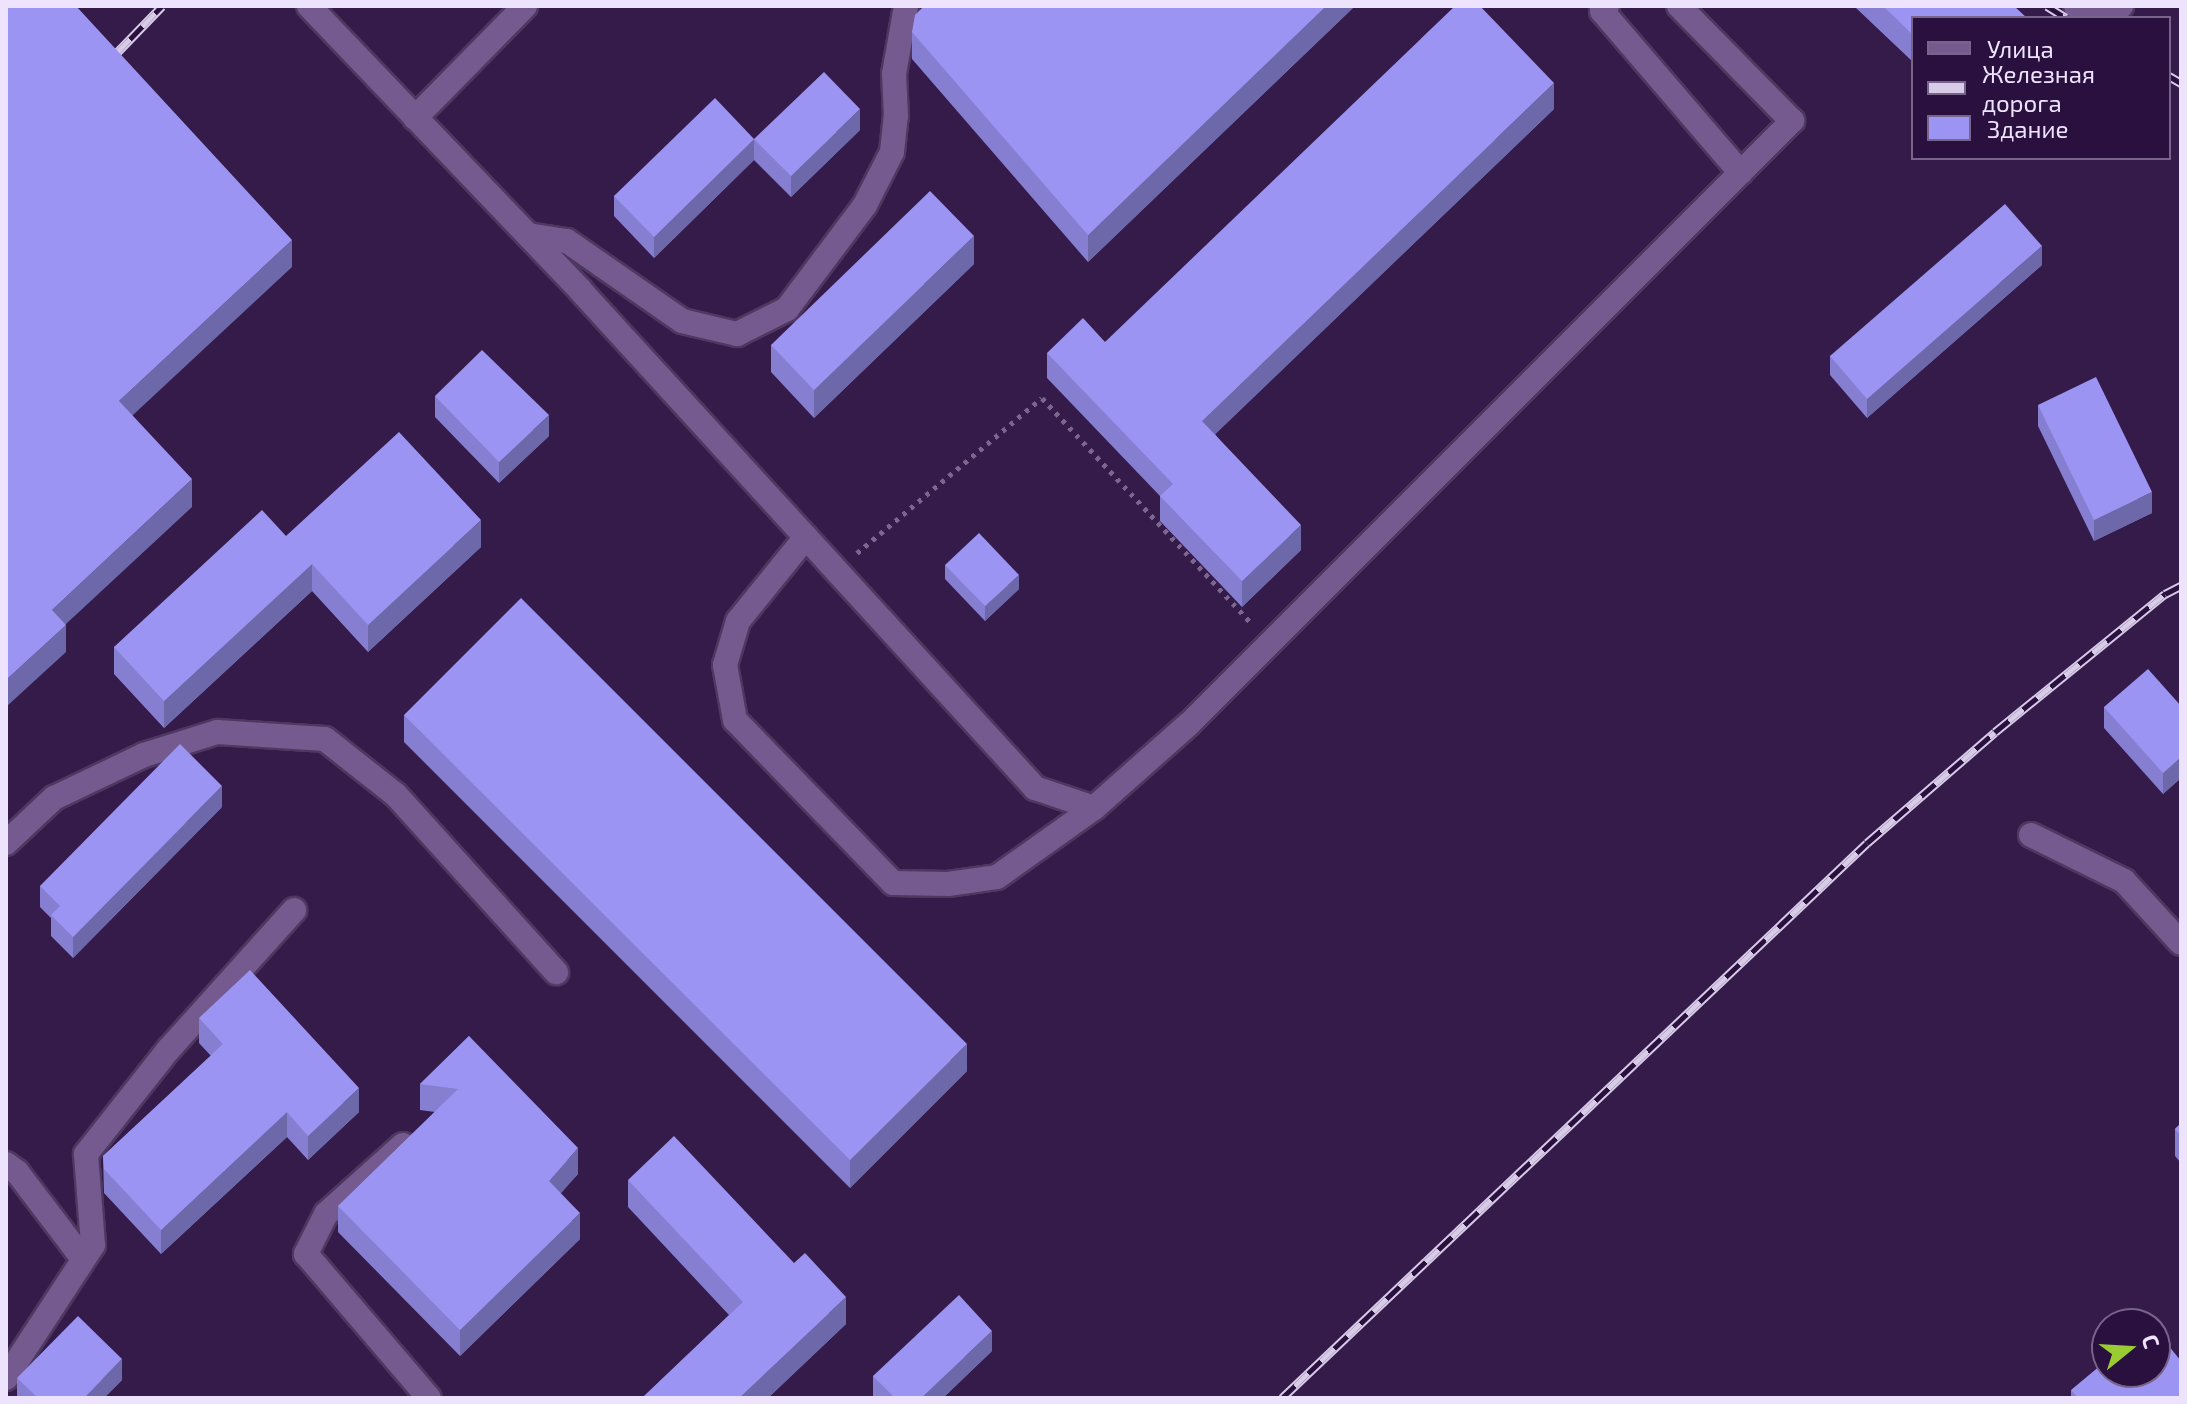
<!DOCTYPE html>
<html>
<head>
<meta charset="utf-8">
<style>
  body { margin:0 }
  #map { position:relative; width:2187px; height:1404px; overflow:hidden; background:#341b4a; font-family:"Exo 2",sans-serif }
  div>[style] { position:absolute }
  .path>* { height:5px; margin-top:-2.5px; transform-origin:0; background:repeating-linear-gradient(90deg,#7b678e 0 4px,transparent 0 10px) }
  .roads { filter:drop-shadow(2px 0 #4e3860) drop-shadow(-2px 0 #4e3860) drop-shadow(0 2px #4e3860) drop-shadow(0 -2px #4e3860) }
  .minor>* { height:24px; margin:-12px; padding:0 12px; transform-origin:12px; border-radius:12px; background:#745a8f }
  .rail>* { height:9px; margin-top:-4.5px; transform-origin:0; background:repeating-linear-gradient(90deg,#2a103f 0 18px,#d8cbe7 0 36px); box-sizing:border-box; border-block:2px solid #d8cbe7 }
  .wall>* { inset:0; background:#867fd1 }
  .shaded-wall>* { inset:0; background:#6d68aa }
  .building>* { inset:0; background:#9c94f3 }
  span { translate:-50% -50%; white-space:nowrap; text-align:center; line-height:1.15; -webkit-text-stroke:8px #2a103f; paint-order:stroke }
  .frame { position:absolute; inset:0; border:8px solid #eee3fc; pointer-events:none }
  .legend { position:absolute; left:1911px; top:16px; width:260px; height:144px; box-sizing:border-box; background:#2a103f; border:2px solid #78648b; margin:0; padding:10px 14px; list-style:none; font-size:24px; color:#eee3fc }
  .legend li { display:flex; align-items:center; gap:16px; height:40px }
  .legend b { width:40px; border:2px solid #78648b }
  .north { position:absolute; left:2091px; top:1308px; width:80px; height:80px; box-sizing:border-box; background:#2a103f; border:2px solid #78648b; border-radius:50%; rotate:72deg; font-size:22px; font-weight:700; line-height:32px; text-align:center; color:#eee3fc }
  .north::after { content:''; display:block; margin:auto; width:28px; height:36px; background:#9bcb33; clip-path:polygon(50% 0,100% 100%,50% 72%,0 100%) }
</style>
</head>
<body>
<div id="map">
  <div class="path">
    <div style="left:857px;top:553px;width:241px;rotate:-40deg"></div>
    <div style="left:1042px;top:398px;width:309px;rotate:47.1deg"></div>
  </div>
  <div class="roads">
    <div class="minor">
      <div style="left:309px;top:6px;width:393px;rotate:46.3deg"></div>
      <div style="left:580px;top:290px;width:675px;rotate:47.58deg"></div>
      <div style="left:1035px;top:788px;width:62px;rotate:18.7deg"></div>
      <div style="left:1094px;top:808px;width:127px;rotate:-41.5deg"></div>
      <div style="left:1189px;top:724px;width:853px;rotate:-45deg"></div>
      <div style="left:1792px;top:121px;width:161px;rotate:-134.5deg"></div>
      <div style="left:1607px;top:6px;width:7px;rotate:135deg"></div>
      <div style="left:1602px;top:11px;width:213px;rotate:49.4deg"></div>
      <div style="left:2076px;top:6px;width:36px;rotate:18deg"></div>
      <div style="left:2110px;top:17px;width:16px;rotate:-45deg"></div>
      <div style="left:415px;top:118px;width:157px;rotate:-45.5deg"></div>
      <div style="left:528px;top:235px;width:39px;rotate:9deg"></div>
      <div style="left:567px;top:241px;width:140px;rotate:34.8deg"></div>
      <div style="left:682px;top:321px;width:57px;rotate:13.3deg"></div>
      <div style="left:737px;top:334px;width:56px;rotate:-26.6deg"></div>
      <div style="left:787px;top:309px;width:130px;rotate:-53.1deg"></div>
      <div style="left:865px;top:205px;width:59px;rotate:-63deg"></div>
      <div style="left:892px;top:152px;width:36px;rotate:-84deg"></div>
      <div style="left:896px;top:116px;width:42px;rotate:-92.7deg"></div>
      <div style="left:894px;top:74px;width:69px;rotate:-80deg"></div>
      <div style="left:806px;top:537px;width:108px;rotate:129deg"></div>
      <div style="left:738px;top:621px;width:46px;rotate:106.5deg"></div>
      <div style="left:725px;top:665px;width:56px;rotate:79.7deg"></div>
      <div style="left:735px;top:720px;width:227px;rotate:45.9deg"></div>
      <div style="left:893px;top:883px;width:55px;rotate:1deg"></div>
      <div style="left:948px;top:884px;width:49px;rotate:-8.1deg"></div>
      <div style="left:997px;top:877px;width:119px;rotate:-35.4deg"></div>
      <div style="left:2031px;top:835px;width:104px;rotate:26.3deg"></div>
      <div style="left:2124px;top:881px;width:84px;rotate:47.4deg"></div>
      <div style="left:6px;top:843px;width:66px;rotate:-43.2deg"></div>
      <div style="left:54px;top:798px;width:100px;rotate:-25.5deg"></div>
      <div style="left:144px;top:755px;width:77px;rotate:-17.5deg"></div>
      <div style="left:217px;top:732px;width:108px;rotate:3.7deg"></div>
      <div style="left:325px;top:739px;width:90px;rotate:38.3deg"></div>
      <div style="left:396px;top:795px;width:239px;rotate:47.9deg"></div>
      <div style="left:403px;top:1145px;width:103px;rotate:138.1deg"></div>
      <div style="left:326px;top:1214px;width:45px;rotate:116.6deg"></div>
      <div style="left:306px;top:1254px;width:189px;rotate:49.5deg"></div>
      <div style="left:6px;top:1164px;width:14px;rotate:36deg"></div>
      <div style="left:17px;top:1172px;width:109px;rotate:52.8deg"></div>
      <div style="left:6px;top:1378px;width:159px;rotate:-56.8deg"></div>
      <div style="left:93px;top:1245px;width:91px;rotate:-94.4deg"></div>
      <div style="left:86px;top:1154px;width:134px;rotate:-51.7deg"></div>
      <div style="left:169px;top:1049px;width:187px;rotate:-48deg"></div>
    </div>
  </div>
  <div class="rail">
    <div style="left:2047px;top:6px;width:22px;rotate:32deg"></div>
    <div style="left:105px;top:65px;width:82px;rotate:-46deg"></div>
    <div style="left:2169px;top:76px;width:14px;rotate:30deg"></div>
    <div style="left:1282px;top:1398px;width:806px;rotate:-43.49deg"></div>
    <div style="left:1867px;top:843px;width:169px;rotate:-40.9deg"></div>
    <div style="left:1995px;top:732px;width:219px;rotate:-39.1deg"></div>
    <div style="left:2165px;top:594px;width:18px;rotate:-27deg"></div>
  </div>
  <div class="wall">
    <div style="clip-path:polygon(924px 6px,1355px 6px,1088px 262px,912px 59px,912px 32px)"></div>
    <div style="clip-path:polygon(1856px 6px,2014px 6px,1913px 18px,1913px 62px,1856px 8px)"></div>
    <div style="clip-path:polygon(1554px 109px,1215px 434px,1301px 550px,1242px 607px,1160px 521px,1160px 496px,1047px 378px,1047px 353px,1105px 342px)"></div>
    <div style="clip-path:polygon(860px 130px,791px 197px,754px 160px,654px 258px,614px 216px,614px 196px,754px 139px)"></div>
    <div style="clip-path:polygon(974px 264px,814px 418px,771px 372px,771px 345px)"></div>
    <div style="clip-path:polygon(2042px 265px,1867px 418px,1830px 375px,1830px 356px)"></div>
    <div style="clip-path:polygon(435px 396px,549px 436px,499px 483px,435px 417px)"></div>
    <div style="clip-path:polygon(2038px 405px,2152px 513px,2094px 541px,2038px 426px)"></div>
    <div style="clip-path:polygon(286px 536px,481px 547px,368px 652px,312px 591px,164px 728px,114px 674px,114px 647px)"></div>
    <div style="clip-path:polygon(945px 565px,1019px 589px,985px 621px,945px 579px)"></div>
    <div style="clip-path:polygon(2181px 706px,2181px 778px,2163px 794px,2104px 728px,2104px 707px)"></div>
    <div style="clip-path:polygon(404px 715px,967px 1071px,850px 1188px,404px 742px)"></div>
    <div style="clip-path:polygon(222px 807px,73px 958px,51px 936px,51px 918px,40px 907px,40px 886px)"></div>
    <div style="clip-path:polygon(199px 1018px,359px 1112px,308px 1160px,287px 1137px,161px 1254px,104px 1193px,103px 1156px,211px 1056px,199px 1043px)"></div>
    <div style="clip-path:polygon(469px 1036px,578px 1174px,560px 1193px,580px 1239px,460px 1356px,338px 1232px,338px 1206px,435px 1112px,420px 1110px,420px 1084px)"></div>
    <div style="clip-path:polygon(2181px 1123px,2181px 1163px,2175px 1156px,2175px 1129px)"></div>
    <div style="clip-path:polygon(628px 1180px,846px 1324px,768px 1398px,642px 1398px,729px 1315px,628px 1207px)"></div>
    <div style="clip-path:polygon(992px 1351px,943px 1398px,875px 1398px,873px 1397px,873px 1376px)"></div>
    <div style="clip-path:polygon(17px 1378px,122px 1380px,104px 1398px,17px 1398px)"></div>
    <div style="clip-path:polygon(2071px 1390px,2181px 1398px,2071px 1398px)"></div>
  </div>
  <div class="shaded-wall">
    <div style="clip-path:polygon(1326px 6px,1355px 6px,1088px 262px,1088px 235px)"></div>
    <div style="clip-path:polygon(1554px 83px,1554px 109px,1202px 447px,1202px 421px)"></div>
    <div style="clip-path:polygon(860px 109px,860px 130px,791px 197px,791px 176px)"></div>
    <div style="clip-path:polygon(754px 139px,754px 160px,654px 258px,654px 237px)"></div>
    <div style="clip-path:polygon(974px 236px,974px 264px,814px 418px,814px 390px)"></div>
    <div style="clip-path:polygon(292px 240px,292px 267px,119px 428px,119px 401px)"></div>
    <div style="clip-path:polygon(2042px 246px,2042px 265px,1867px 418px,1867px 399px)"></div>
    <div style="clip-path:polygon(549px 415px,549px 436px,499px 483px,499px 462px)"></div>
    <div style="clip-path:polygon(192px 479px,192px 507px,52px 637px,52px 610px)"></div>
    <div style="clip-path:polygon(2152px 492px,2152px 513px,2094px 541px,2094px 520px)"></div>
    <div style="clip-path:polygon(481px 520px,481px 547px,368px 652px,368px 625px)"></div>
    <div style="clip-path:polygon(1301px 525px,1301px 550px,1242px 607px,1242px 581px)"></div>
    <div style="clip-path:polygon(312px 564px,312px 591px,164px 728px,164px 701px)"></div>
    <div style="clip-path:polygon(1019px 575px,1019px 589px,985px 621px,985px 606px)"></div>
    <div style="clip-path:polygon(66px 625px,66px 652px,6px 707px,6px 680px)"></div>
    <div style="clip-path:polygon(2181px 757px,2181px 778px,2163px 794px,2163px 773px)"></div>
    <div style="clip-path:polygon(222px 786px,222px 807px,73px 958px,73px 937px)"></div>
    <div style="clip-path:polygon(967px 1044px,967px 1071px,850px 1188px,850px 1160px)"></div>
    <div style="clip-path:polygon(359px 1088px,359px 1112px,308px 1160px,308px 1136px)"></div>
    <div style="clip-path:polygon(287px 1112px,287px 1137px,161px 1254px,161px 1230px)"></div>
    <div style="clip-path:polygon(578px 1148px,578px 1174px,549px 1207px,549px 1181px)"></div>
    <div style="clip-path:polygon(580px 1213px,580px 1239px,460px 1356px,460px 1330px)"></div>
    <div style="clip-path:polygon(846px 1297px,846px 1324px,768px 1398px,739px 1398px)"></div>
    <div style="clip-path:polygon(992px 1331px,992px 1351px,943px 1398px,921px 1398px)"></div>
    <div style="clip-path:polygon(122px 1359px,122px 1380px,104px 1398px,84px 1398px)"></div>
  </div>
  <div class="building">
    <div style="clip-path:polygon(6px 6px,76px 6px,292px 240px,119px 401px,192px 479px,52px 610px,66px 625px,6px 680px)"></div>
    <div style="clip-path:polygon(924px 6px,1326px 6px,1088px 235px,912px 32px,915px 15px)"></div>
    <div style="clip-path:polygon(1455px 6px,1480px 6px,1554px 83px,1202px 421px,1301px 525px,1242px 581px,1160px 496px,1173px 484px,1047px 353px,1083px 318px,1105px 342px)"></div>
    <div style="clip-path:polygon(1883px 6px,2014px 6px,2027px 18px,1913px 18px,1913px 35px)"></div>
    <div style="clip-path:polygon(824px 72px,860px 109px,791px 176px,754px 139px)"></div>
    <div style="clip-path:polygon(715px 98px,754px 139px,654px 237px,614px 196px)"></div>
    <div style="clip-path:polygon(930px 191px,974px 236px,814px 390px,771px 345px)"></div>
    <div style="clip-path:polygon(2005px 204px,2042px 246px,1867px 399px,1830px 356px)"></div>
    <div style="clip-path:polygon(482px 350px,549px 415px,499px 462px,435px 396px)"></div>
    <div style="clip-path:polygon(2096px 377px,2152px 492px,2094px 520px,2038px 405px)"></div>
    <div style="clip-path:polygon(399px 432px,481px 520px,368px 625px,312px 564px,164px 701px,114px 647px,262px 510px,286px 536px)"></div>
    <div style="clip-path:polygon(979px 533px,1019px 575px,985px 606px,945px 565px)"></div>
    <div style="clip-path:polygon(521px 598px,967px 1044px,850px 1160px,404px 715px)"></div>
    <div style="clip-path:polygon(2148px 669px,2181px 706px,2181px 757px,2163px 773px,2104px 707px)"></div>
    <div style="clip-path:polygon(180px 744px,222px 786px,73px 937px,51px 915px,60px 906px,40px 886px)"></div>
    <div style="clip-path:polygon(250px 970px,359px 1088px,308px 1136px,287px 1112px,161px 1230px,104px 1169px,103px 1156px,223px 1044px,199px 1018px)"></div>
    <div style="clip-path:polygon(469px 1036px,578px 1148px,549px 1181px,580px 1213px,460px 1330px,338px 1206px,458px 1089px,420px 1084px)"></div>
    <div style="clip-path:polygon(2181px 1123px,2181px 1136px,2175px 1129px)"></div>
    <div style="clip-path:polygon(674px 1136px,794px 1263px,805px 1253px,846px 1297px,739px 1398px,642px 1398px,743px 1302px,628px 1180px)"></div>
    <div style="clip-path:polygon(959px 1295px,992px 1331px,921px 1398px,895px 1398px,873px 1376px)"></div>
    <div style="clip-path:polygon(78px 1316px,122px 1359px,84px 1398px,38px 1398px,17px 1378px)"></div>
    <div style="clip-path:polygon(2155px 1329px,2181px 1361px,2181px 1398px,2078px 1398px,2071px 1390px,2107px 1360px,2107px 1372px,2155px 1372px)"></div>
  </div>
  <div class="frame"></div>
  <ul class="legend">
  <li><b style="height:10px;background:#745a8f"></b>Улица</li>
  <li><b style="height:10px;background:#d8cbe7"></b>Железная дорога</li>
  <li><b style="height:22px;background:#9c94f3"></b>Здание</li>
  </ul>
  <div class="north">С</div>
</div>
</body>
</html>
